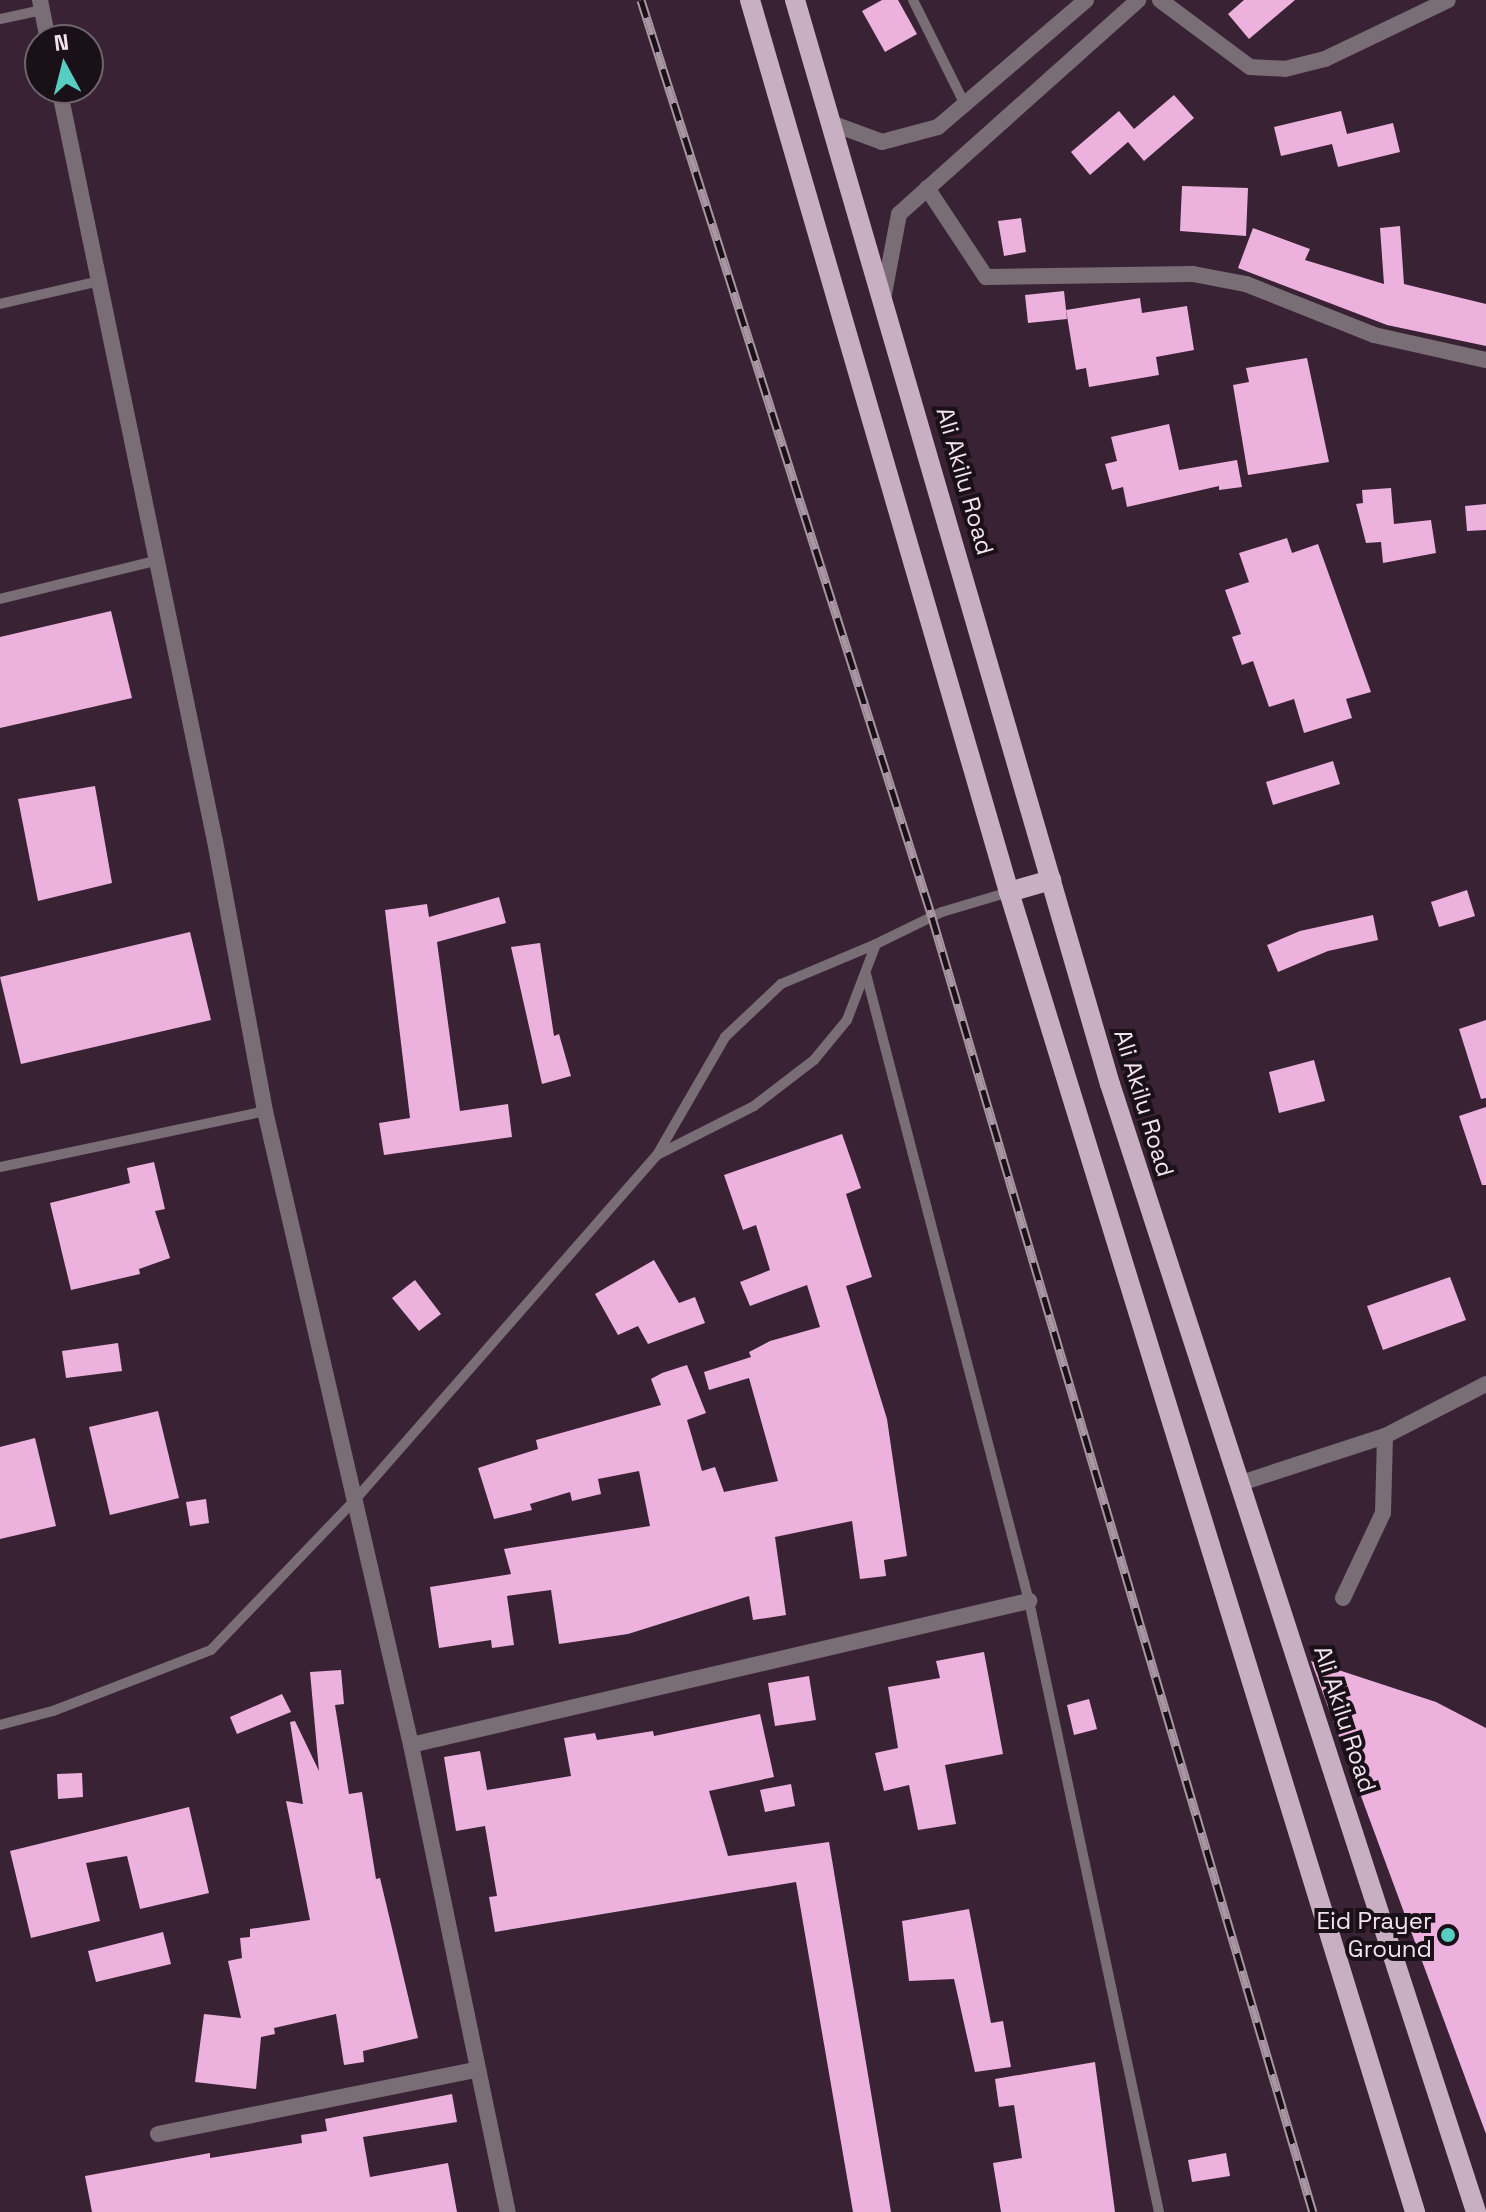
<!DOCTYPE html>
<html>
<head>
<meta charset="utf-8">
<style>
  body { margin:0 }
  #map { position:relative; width:1486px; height:2212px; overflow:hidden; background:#392234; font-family:"Space Grotesk",sans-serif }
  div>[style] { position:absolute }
  .building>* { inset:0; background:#edb1de }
  .service>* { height:10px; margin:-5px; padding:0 5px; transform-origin:5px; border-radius:5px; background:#796d76 }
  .minor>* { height:16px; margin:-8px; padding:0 8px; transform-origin:8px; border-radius:8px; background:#796d76 }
  .tertiary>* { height:16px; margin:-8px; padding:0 8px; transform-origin:8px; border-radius:8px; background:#796d76 }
  .primary>* { height:20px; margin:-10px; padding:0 10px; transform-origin:10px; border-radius:10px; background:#c8afc1 }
  .rail>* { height:9px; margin-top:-4.5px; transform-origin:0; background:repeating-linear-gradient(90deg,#1a1017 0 18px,#a896a3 0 36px); box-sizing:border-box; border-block:2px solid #a896a3 }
  .dots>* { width:22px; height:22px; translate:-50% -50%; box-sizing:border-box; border:4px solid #1a1017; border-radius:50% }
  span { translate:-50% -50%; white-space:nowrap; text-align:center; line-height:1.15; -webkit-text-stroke:8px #1a1017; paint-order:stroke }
  .street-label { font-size:24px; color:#f2e3ee }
  .poi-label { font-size:24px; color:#f2e3ee }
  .right { translate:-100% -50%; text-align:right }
  .north { position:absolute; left:24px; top:24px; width:80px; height:80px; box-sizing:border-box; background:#1a1017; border:2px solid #70646d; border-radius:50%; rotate:353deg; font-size:22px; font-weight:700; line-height:32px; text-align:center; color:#f2e3ee }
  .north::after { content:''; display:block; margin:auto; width:28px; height:36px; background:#57cec1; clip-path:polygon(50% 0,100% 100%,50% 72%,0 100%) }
</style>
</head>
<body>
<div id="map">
  <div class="building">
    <div style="clip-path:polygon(882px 0,898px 0,917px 34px,885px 52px,862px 11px)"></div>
    <div style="clip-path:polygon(1244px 0,1295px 0,1249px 39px,1228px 14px)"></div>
    <div style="clip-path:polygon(1174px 95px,1194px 118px,1144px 161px,1128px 142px,1090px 175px,1071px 152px,1119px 111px,1134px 129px)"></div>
    <div style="clip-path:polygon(1341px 111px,1347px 134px,1393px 123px,1400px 152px,1338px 167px,1332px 144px,1281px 156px,1274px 127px)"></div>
    <div style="clip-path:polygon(1182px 186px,1248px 188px,1246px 236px,1180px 231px)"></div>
    <div style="clip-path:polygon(1021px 218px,1026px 252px,1004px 256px,998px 221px)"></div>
    <div style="clip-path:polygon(1400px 226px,1404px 284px,1486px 304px,1486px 346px,1387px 325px,1238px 268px,1253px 228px,1310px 249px,1305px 260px,1384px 284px,1380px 228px)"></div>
    <div style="clip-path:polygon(1064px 291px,1067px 319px,1028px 323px,1025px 295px)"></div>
    <div style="clip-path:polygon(1140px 298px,1142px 313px,1187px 306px,1194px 350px,1156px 357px,1159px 375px,1089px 387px,1086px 368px,1076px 370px,1066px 310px)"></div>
    <div style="clip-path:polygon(1307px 358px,1329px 462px,1248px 475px,1233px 385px,1249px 382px,1246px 368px)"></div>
    <div style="clip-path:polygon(1169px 424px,1179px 470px,1237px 460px,1242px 487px,1219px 490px,1219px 486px,1127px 507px,1123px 487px,1112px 490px,1105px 464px,1117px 461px,1111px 437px)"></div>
    <div style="clip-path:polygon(1391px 488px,1394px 524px,1431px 520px,1436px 553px,1383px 563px,1381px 542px,1366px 543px,1356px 504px,1363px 503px,1362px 490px)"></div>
    <div style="clip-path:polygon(1486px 504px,1486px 530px,1467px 531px,1465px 506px)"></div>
    <div style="clip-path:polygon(1287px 538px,1292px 553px,1318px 544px,1371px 692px,1346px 699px,1352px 718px,1304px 733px,1294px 699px,1269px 707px,1253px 661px,1242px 665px,1232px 637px,1241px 634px,1225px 590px,1249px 582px,1239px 553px)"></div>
    <div style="clip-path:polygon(111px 611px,132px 698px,0 728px,0 637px)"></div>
    <div style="clip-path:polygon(1333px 761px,1340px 784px,1273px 805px,1266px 782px)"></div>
    <div style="clip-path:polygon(95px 786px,112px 883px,38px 901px,18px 799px)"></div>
    <div style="clip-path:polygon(1467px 890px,1475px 916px,1439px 927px,1431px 902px)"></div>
    <div style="clip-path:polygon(499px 897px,506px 923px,437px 942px,460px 1111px,508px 1104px,512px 1137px,384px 1155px,379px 1123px,410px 1118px,385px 910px,427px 904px,429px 917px)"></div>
    <div style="clip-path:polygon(1373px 915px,1378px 940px,1328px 951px,1278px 972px,1267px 945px,1300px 931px)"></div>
    <div style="clip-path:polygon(190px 932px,211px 1020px,21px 1064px,0 977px)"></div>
    <div style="clip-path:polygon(540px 943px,554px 1036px,559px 1034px,571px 1076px,542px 1084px,511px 947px)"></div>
    <div style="clip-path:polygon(1486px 1020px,1486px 1098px,1481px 1099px,1459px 1029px)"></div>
    <div style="clip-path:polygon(1314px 1060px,1325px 1101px,1279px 1113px,1269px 1072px)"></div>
    <div style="clip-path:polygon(1486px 1107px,1486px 1185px,1482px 1185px,1459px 1116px)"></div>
    <div style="clip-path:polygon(842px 1134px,861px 1188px,846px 1194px,872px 1277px,846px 1286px,887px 1419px,907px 1556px,884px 1560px,886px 1576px,860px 1579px,852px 1521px,775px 1537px,786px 1615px,753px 1620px,749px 1596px,628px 1634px,559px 1644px,551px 1590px,507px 1596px,514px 1645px,492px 1648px,491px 1640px,439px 1648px,430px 1587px,511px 1574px,504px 1549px,650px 1526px,639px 1471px,598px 1479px,601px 1494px,572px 1501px,570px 1492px,530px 1504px,532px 1510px,494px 1519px,478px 1468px,538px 1449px,536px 1440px,661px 1405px,651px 1379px,662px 1373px,687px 1365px,706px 1413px,687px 1420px,702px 1471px,715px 1467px,724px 1492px,778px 1481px,749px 1378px,709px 1390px,704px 1372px,751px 1357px,749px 1352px,770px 1341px,820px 1327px,807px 1285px,750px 1306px,740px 1282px,770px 1270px,756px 1225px,743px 1230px,724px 1175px)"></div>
    <div style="clip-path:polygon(154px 1162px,165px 1209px,155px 1211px,170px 1258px,139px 1269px,140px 1274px,71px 1290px,50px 1203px,130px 1183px,127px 1168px)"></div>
    <div style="clip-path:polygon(654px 1260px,679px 1303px,695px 1297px,705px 1323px,648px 1344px,638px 1326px,618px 1335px,595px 1294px)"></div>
    <div style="clip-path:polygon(1450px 1277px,1466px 1320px,1383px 1350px,1367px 1306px)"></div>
    <div style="clip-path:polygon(415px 1280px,441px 1314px,419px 1331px,392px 1298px)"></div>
    <div style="clip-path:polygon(118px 1343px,122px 1371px,66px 1378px,62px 1351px)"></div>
    <div style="clip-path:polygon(158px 1411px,179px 1498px,110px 1515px,89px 1427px)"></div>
    <div style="clip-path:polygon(35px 1438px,56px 1526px,0 1539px,0 1447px)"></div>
    <div style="clip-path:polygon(206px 1499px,209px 1523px,190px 1526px,186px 1502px)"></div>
    <div style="clip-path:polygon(984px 1652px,1003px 1754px,945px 1765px,956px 1824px,918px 1830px,909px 1785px,884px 1791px,875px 1753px,898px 1748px,888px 1687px,940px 1678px,936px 1661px)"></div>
    <div style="clip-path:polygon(1311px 1661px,1436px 1702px,1486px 1728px,1486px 2134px)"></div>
    <div style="clip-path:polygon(341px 1670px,344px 1704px,335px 1705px,349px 1794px,362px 1792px,376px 1879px,380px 1878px,418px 2038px,363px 2051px,364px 2062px,344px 2065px,336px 2014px,274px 2028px,275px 2034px,261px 2037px,256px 2089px,195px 2082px,204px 2014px,241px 2018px,228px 1961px,242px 1958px,240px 1938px,250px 1937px,250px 1929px,310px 1920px,286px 1801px,303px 1804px,290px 1722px,295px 1721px,319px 1771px,310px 1672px)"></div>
    <div style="clip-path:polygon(809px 1676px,816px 1720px,775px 1726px,768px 1683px)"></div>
    <div style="clip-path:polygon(282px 1694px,291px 1712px,237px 1734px,230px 1717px)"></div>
    <div style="clip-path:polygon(1089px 1699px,1097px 1729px,1074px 1735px,1067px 1705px)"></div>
    <div style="clip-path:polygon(760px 1714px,774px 1777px,709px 1791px,728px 1856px,829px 1842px,891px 2212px,853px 2212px,796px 1882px,495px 1932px,489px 1897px,497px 1896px,485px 1826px,456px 1831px,444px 1757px,480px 1751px,487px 1790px,571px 1776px,564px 1738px,595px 1733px,597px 1740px,653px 1731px,654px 1736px)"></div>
    <div style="clip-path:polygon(82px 1773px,83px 1797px,58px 1799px,57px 1774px)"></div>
    <div style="clip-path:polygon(791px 1784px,795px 1806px,765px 1812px,760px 1790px)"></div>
    <div style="clip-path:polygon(189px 1807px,209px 1893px,140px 1909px,127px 1856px,86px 1863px,100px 1921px,31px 1938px,10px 1851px)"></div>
    <div style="clip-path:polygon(969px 1909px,991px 2023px,1003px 2021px,1011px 2067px,975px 2072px,954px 1979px,909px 1981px,902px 1921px)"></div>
    <div style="clip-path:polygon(163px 1932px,171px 1964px,96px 1982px,88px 1951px)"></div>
    <div style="clip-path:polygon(1095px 2062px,1115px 2212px,1001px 2212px,993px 2163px,1022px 2158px,1014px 2105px,999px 2107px,995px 2079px)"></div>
    <div style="clip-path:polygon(452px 2094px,457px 2122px,363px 2137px,370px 2177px,448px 2163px,457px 2212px,92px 2212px,85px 2176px,210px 2153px,210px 2158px,302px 2143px,301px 2135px,327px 2131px,325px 2119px)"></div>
    <div style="clip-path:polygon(1226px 2153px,1230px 2176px,1192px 2182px,1188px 2160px)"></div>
  </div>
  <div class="service">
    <div style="left:913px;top:0;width:119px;rotate:63.6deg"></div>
    <div style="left:0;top:19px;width:43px;rotate:-12.1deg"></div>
    <div style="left:0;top:304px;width:103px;rotate:-13deg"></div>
    <div style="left:0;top:599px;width:160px;rotate:-13.8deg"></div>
    <div style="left:866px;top:974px;width:648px;rotate:75.43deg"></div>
    <div style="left:1029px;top:1601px;width:625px;rotate:77.99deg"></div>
    <div style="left:659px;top:1154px;width:106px;rotate:-26.8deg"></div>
    <div style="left:754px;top:1106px;width:76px;rotate:-37.5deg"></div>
    <div style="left:814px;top:1060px;width:52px;rotate:-50.5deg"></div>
    <div style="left:847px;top:1020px;width:81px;rotate:-69.1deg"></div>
    <div style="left:876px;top:944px;width:73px;rotate:-25.9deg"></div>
    <div style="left:942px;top:912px;width:70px;rotate:-16.6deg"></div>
    <div style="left:0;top:1167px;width:271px;rotate:-11.9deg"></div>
    <div style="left:0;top:1725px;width:55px;rotate:-14.8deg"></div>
    <div style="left:53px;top:1711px;width:169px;rotate:-21.1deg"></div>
    <div style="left:211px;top:1650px;width:207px;rotate:-46.2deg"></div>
    <div style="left:354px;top:1501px;width:460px;rotate:-48.8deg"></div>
    <div style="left:657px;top:1155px;width:136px;rotate:-60deg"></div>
    <div style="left:725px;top:1037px;width:77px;rotate:-43.4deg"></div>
    <div style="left:781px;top:984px;width:103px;rotate:-22.8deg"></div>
  </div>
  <div class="minor">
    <div style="left:40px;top:0;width:41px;rotate:78.7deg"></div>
    <div style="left:1160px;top:0;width:112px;rotate:36.7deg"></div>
    <div style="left:1250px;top:67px;width:35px;rotate:3deg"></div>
    <div style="left:1285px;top:69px;width:41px;rotate:-14deg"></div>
    <div style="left:1325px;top:59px;width:136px;rotate:-25.6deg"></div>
    <div style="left:59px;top:88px;width:769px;rotate:78.3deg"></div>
    <div style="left:215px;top:841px;width:275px;rotate:79.5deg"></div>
    <div style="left:265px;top:1111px;width:651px;rotate:77.03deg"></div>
    <div style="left:411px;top:1745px;width:477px;rotate:78.3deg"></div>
    <div style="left:927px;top:188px;width:107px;rotate:56.5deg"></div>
    <div style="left:986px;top:277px;width:207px;rotate:-0.8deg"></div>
    <div style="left:1193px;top:274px;width:54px;rotate:10.7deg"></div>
    <div style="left:1246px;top:284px;width:138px;rotate:21.7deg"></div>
    <div style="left:1374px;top:335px;width:115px;rotate:12.6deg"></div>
    <div style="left:1241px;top:1483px;width:151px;rotate:-18.1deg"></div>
    <div style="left:1385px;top:1436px;width:114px;rotate:-27.2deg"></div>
    <div style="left:1343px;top:1598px;width:94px;rotate:-64.8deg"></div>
    <div style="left:1383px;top:1513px;width:77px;rotate:-88.5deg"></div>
    <div style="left:411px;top:1745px;width:635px;rotate:-13.12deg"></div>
    <div style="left:158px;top:2134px;width:324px;rotate:-11.4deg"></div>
  </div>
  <div class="tertiary">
    <div style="left:831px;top:123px;width:54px;rotate:20.4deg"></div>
    <div style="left:882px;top:142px;width:58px;rotate:-15deg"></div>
    <div style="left:938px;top:127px;width:195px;rotate:-40.6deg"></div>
    <div style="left:884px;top:294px;width:81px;rotate:-79.4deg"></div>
    <div style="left:899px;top:214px;width:321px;rotate:-41.8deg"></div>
  </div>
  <div class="primary">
    <div style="left:750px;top:0;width:929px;rotate:73.81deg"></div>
    <div style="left:1009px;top:892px;width:1381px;rotate:72.9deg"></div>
    <div style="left:795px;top:0;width:1129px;rotate:73.8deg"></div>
    <div style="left:1110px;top:1084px;width:1186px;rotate:72.02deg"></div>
    <div style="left:1009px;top:892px;width:44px;rotate:-15.9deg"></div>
  </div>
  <div class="rail">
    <div style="left:641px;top:0;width:962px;rotate:72.39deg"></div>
    <div style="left:932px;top:917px;width:1350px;rotate:73.61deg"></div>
  </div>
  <div class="dots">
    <div style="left:1448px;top:1935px;background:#57cec1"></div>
  </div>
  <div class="street-label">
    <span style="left:965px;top:481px;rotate:74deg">Ali Akilu Road</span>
    <span style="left:1144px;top:1103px;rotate:73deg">Ali Akilu Road</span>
    <span style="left:1345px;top:1719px;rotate:72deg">Ali Akilu Road</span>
  </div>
  <div class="poi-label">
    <span class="right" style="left:1432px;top:1935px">Eid Prayer<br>Ground</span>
  </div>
  <div class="north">N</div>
</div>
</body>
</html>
